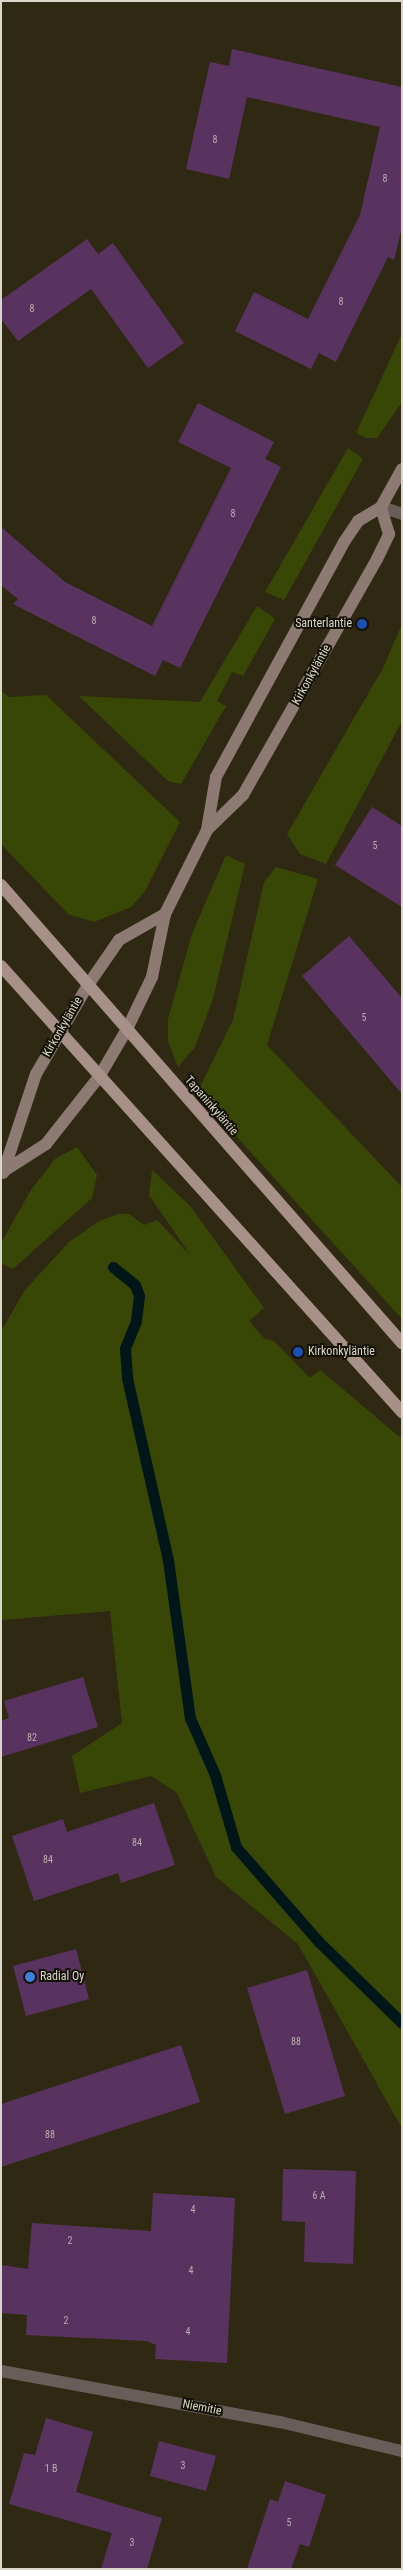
<!DOCTYPE html>
<html>
<head>
<meta charset="utf-8">
<style>
  body { margin:0 }
  #map { position:relative; width:403px; height:2570px; overflow:hidden; background:#2f2913; font-family:"Roboto Condensed",sans-serif }
  div>[style] { position:absolute }
  .green>* { inset:0; background:#394706 }
  .stream>* { height:11px; margin:-5.5px; padding:0 5.5px; transform-origin:5.5px; border-radius:5.5px; background:#001618 }
  .building>* { inset:0; background:#59335f }
  .street>* { height:12px; margin:-6px; padding:0 6px; transform-origin:6px; border-radius:6px; background:#685d58 }
  .secondary>* { height:12px; margin:-6px; padding:0 6px; transform-origin:6px; border-radius:6px; background:#8c7a73 }
  .primary>* { height:12px; margin:-6px; padding:0 6px; transform-origin:6px; border-radius:6px; background:#a79087 }
  .dots>* { width:14px; height:14px; translate:-50% -50%; box-sizing:border-box; border:2px solid #141208; border-radius:50% }
  span { translate:-50% -50%; white-space:nowrap; text-align:center; line-height:1.15; -webkit-text-stroke:4px #141208; paint-order:stroke }
  .number-label { font-size:10px; color:#baadae }
  .number-label span { -webkit-text-stroke-width:0 }
  .poi-label { font-size:12px; color:#dad6c9 }
  .right { translate:-100% -50%; text-align:right }
  .left { translate:0 -50%; text-align:left }
  .street-label { font-size:12px; color:#dad6c9 }
  .frame { position:absolute; inset:0; border:2px solid #dad6c9; pointer-events:none }
</style>
</head>
<body>
<div id="map">
  <div class="green">
    <div style="clip-path:polygon(402px 334px,402px 402px,377px 438px,366px 438px,356px 433px)"></div>
    <div style="clip-path:polygon(348px 448px,363px 459px,284px 600px,265px 592px)"></div>
    <div style="clip-path:polygon(257px 606px,275px 619px,243px 676px,232px 672px,217px 701px,226px 706px,181px 784px,168px 781px,79px 696px,200px 702px)"></div>
    <div style="clip-path:polygon(402px 624px,402px 721px,326px 864px,300px 854px,287px 834px,383px 668px)"></div>
    <div style="clip-path:polygon(1px 691px,9px 697px,46px 695px,180px 822px,145px 891px,131px 907px,94px 922px,68px 914px,1px 844px)"></div>
    <div style="clip-path:polygon(226px 855px,245px 864px,213px 999px,195px 1047px,178px 1067px,168px 1041px,168px 1019px,192px 934px)"></div>
    <div style="clip-path:polygon(276px 867px,318px 879px,267px 1045px,402px 1187px,402px 1319px,197px 1093px,233px 1020px,264px 882px)"></div>
    <div style="clip-path:polygon(77px 1147px,97px 1175px,92px 1198px,13px 1269px,1px 1263px,1px 1243px,31px 1190px,55px 1159px)"></div>
    <div style="clip-path:polygon(152px 1170px,190px 1206px,264px 1308px,249px 1321px,265px 1339px,274px 1341px,310px 1378px,320px 1370px,402px 1439px,402px 2128px,298px 1944px,216px 1877px,177px 1793px,151px 1776px,80px 1793px,72px 1756px,122px 1723px,110px 1611px,1px 1620px,1px 1331px,25px 1290px,69px 1242px,99px 1221px,118px 1214px,129px 1214px,144px 1225px,157px 1220px,191px 1256px,149px 1195px)"></div>
  </div>
  <div class="stream">
    <div style="left:113px;top:1267px;width:28px;rotate:39deg"></div>
    <div style="left:135px;top:1285px;width:12px;rotate:70deg"></div>
    <div style="left:139px;top:1296px;width:25px;rotate:97deg"></div>
    <div style="left:136px;top:1321px;width:29px;rotate:112deg"></div>
    <div style="left:125px;top:1348px;width:30px;rotate:86deg"></div>
    <div style="left:127px;top:1378px;width:187px;rotate:77.3deg"></div>
    <div style="left:168px;top:1560px;width:160px;rotate:82.1deg"></div>
    <div style="left:190px;top:1718px;width:62px;rotate:66.3deg"></div>
    <div style="left:215px;top:1775px;width:75px;rotate:73.7deg"></div>
    <div style="left:236px;top:1847px;width:125px;rotate:48.9deg"></div>
    <div style="left:318px;top:1941px;width:117px;rotate:44.3deg"></div>
  </div>
  <div class="building">
    <div style="clip-path:polygon(232px 49px,402px 87px,402px 227px,394px 260px,388px 257px,336px 362px,319px 353px,311px 369px,235px 331px,254px 292px,308px 319px,360px 215px,380px 127px,247px 97px,229px 179px,186px 169px,210px 62px,229px 66px)"></div>
    <div style="clip-path:polygon(87px 239px,98px 254px,113px 243px,184px 343px,148px 368px,91px 289px,18px 341px,1px 319px,1px 300px)"></div>
    <div style="clip-path:polygon(198px 403px,274px 442px,265px 459px,281px 467px,180px 668px,163px 660px,155px 676px,13px 604px,18px 599px,1px 585px,1px 527px,65px 582px,152px 626px,231px 468px,178px 442px)"></div>
    <div style="clip-path:polygon(372px 807px,402px 826px,402px 907px,335px 865px)"></div>
    <div style="clip-path:polygon(349px 936px,402px 998px,402px 1094px,302px 976px)"></div>
    <div style="clip-path:polygon(83px 1677px,98px 1727px,1px 1757px,1px 1721px,9px 1718px,4px 1701px)"></div>
    <div style="clip-path:polygon(154px 1803px,175px 1865px,121px 1883px,118px 1873px,34px 1901px,12px 1836px,63px 1819px,67px 1832px)"></div>
    <div style="clip-path:polygon(76px 1949px,89px 1999px,26px 2016px,13px 1966px)"></div>
    <div style="clip-path:polygon(307px 1970px,345px 2096px,285px 2114px,247px 1988px)"></div>
    <div style="clip-path:polygon(181px 2045px,200px 2102px,1px 2167px,1px 2104px)"></div>
    <div style="clip-path:polygon(283px 2169px,356px 2171px,353px 2264px,304px 2262px,305px 2222px,282px 2221px)"></div>
    <div style="clip-path:polygon(153px 2193px,235px 2198px,227px 2363px,155px 2359px,156px 2345px,147px 2341px,26px 2335px,27px 2315px,1px 2313px,1px 2265px,28px 2269px,32px 2223px,151px 2231px)"></div>
    <div style="clip-path:polygon(46px 2418px,93px 2432px,76px 2492px,162px 2518px,147px 2569px,101px 2569px,112px 2533px,9px 2504px,24px 2453px,35px 2455px)"></div>
    <div style="clip-path:polygon(159px 2441px,216px 2456px,206px 2491px,150px 2476px)"></div>
    <div style="clip-path:polygon(285px 2481px,326px 2495px,309px 2547px,300px 2544px,291px 2569px,247px 2569px,270px 2499px,278px 2502px)"></div>
  </div>
  <div class="street">
    <div style="left:381px;top:507px;width:22px;rotate:18deg"></div>
    <div style="left:1px;top:2371px;width:284px;rotate:10.4deg"></div>
    <div style="left:280px;top:2422px;width:125px;rotate:13.4deg"></div>
  </div>
  <div class="secondary">
    <div style="left:207px;top:830px;width:50px;rotate:-44.2deg"></div>
    <div style="left:243px;top:795px;width:271px;rotate:-60.4deg"></div>
    <div style="left:377px;top:559px;width:28px;rotate:-64deg"></div>
    <div style="left:389px;top:534px;width:28px;rotate:-107deg"></div>
    <div style="left:4px;top:1171px;width:50px;rotate:-32.7deg"></div>
    <div style="left:46px;top:1144px;width:85px;rotate:-51.7deg"></div>
    <div style="left:99px;top:1077px;width:56px;rotate:-59.7deg"></div>
    <div style="left:127px;top:1029px;width:58px;rotate:-64.3deg"></div>
    <div style="left:152px;top:977px;width:64px;rotate:-78.3deg"></div>
    <div style="left:165px;top:914px;width:94px;rotate:-63.4deg"></div>
    <div style="left:207px;top:830px;width:54px;rotate:-80.4deg"></div>
    <div style="left:216px;top:777px;width:268px;rotate:-61.4deg"></div>
    <div style="left:344px;top:542px;width:25px;rotate:-56deg"></div>
    <div style="left:358px;top:521px;width:27px;rotate:-31deg"></div>
    <div style="left:381px;top:507px;width:43px;rotate:-61.1deg"></div>
    <div style="left:3px;top:1173px;width:104px;rotate:-71.6deg"></div>
    <div style="left:36px;top:1074px;width:103px;rotate:-59.7deg"></div>
    <div style="left:88px;top:985px;width:55px;rotate:-55.4deg"></div>
    <div style="left:119px;top:940px;width:53px;rotate:-29.5deg"></div>
  </div>
  <div class="primary">
    <div style="left:1px;top:885px;width:609px;rotate:48.8deg"></div>
    <div style="left:1px;top:966px;width:600px;rotate:48.04deg"></div>
  </div>
  <div class="dots">
    <div style="left:362px;top:624px;background:#1a4fb4"></div>
    <div style="left:298px;top:1352px;background:#1a4fb4"></div>
    <div style="left:30px;top:1977px;background:#3f7fe0"></div>
  </div>
  <div class="number-label">
    <span style="left:215px;top:140px">8</span>
    <span style="left:385px;top:179px">8</span>
    <span style="left:341px;top:302px">8</span>
    <span style="left:32px;top:309px">8</span>
    <span style="left:233px;top:514px">8</span>
    <span style="left:94px;top:621px">8</span>
    <span style="left:375px;top:846px">5</span>
    <span style="left:364px;top:1018px">5</span>
    <span style="left:32px;top:1738px">82</span>
    <span style="left:137px;top:1843px">84</span>
    <span style="left:48px;top:1860px">84</span>
    <span style="left:296px;top:2042px">88</span>
    <span style="left:50px;top:2135px">88</span>
    <span style="left:319px;top:2196px">6 A</span>
    <span style="left:193px;top:2210px">4</span>
    <span style="left:70px;top:2241px">2</span>
    <span style="left:191px;top:2271px">4</span>
    <span style="left:66px;top:2321px">2</span>
    <span style="left:188px;top:2332px">4</span>
    <span style="left:183px;top:2466px">3</span>
    <span style="left:51px;top:2469px">1 B</span>
    <span style="left:289px;top:2523px">5</span>
    <span style="left:132px;top:2543px">3</span>
  </div>
  <div class="poi-label">
    <span class="right" style="left:352px;top:624px">Santerlantie</span>
    <span class="left" style="left:308px;top:1352px">Kirkonkyläntie</span>
    <span class="left" style="left:40px;top:1977px">Radial Oy</span>
  </div>
  <div class="street-label">
    <span style="left:312px;top:675px;rotate:-61deg">Kirkonkyläntie</span>
    <span style="left:63px;top:1027px;rotate:-60deg">Kirkonkyläntie</span>
    <span style="left:211px;top:1106px;rotate:49deg">Tapaninkyläntie</span>
    <span style="left:202px;top:2408px;rotate:11deg">Niemitie</span>
  </div>
  <div class="frame"></div>
</div>
</body>
</html>
